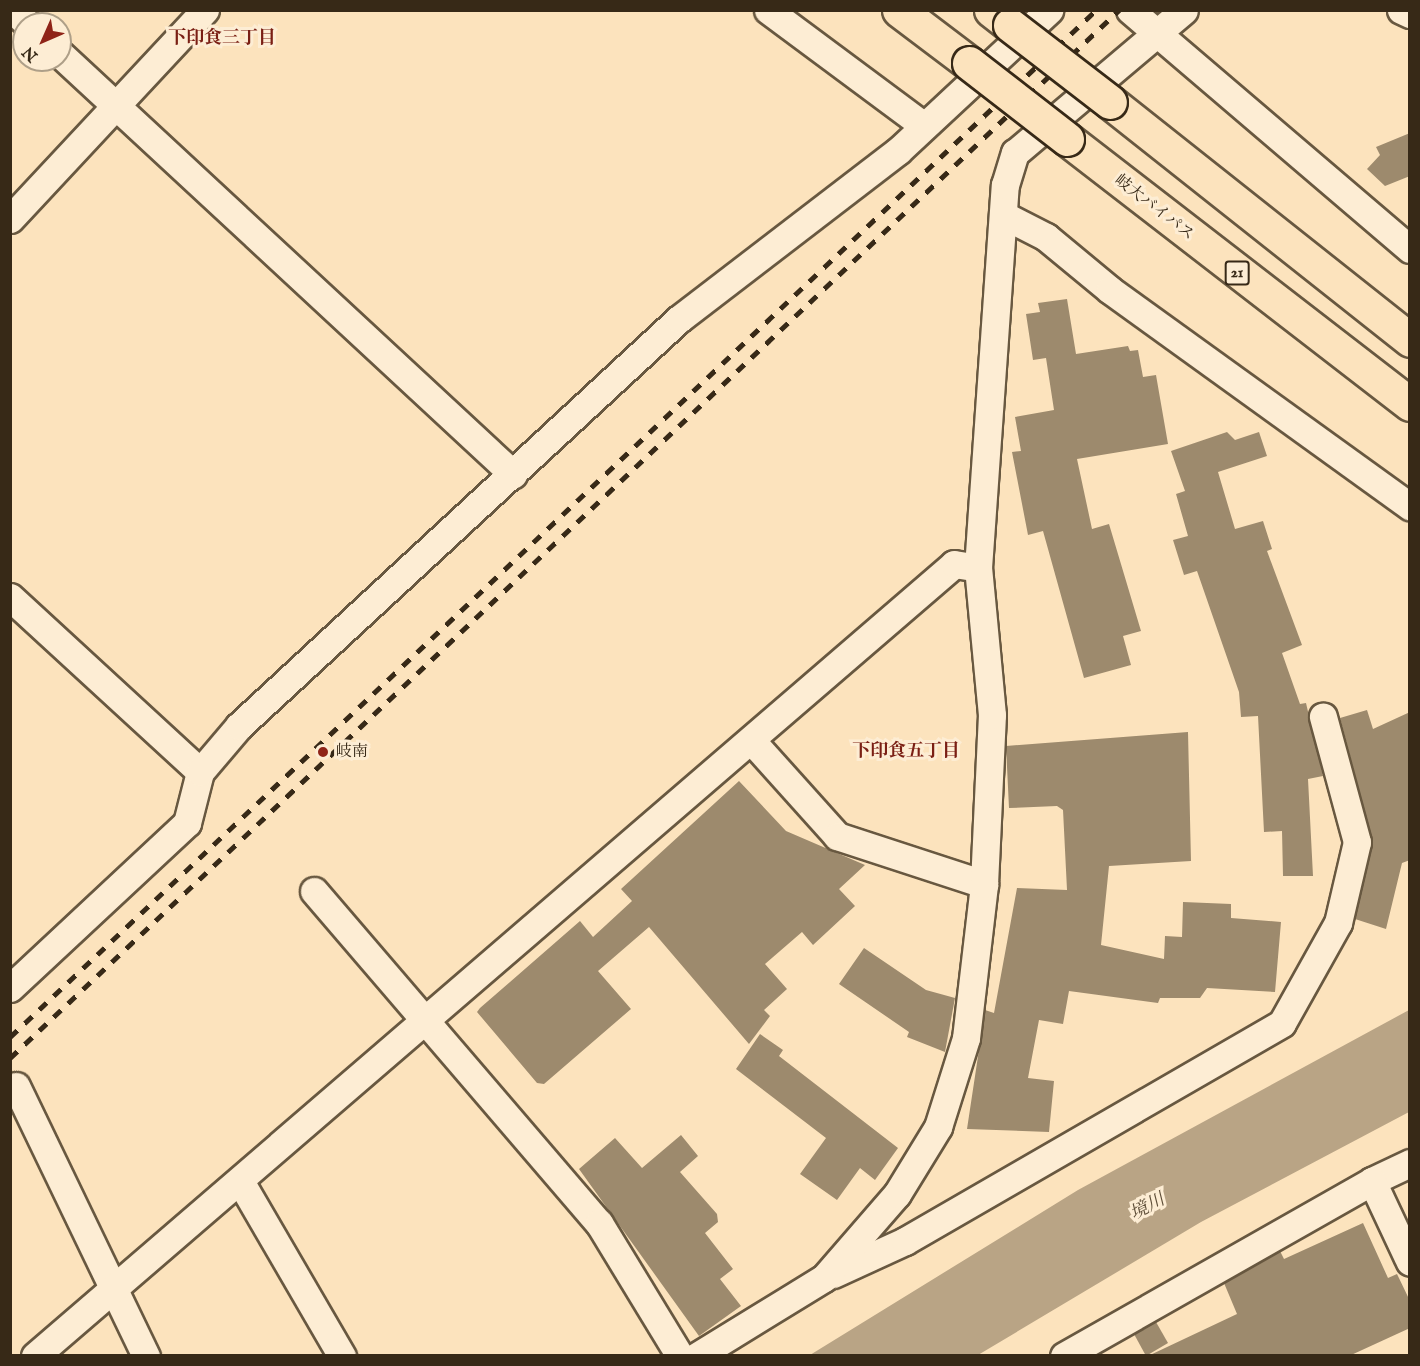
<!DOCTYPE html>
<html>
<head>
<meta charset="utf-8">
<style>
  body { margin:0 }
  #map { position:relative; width:1420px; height:1366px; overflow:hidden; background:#fce3bd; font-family:"IM FELL English","Noto Serif JP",serif }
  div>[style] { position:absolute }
  .water>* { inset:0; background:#b9a485 }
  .building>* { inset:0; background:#9d8a6d }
  .roads { filter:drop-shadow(2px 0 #685840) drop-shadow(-2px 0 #685840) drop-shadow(0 2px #685840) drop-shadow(0 -2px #685840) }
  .street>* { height:27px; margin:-13.5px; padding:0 13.5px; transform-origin:13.5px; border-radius:13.5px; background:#fdedd4 }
  .highway>* { height:33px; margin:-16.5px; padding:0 16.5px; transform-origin:16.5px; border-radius:16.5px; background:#fce3bd }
  .rail>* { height:4.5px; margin-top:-2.25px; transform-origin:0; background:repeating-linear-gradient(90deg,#372917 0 10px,transparent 0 20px) }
  .bridges { filter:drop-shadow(2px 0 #372917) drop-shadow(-2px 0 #372917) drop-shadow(0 2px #372917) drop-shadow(0 -2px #372917) }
  .highway-bridge>* { height:33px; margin:-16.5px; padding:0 16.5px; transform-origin:16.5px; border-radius:16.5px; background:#fce3bd }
  .dots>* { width:16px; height:16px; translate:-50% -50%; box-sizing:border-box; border:3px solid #fdedd4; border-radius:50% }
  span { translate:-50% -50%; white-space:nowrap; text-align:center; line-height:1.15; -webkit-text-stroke:6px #fdedd4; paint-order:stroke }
  .shield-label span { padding:2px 4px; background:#fdedd4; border:2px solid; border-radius:4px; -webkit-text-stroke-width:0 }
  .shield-label { font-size:15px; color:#372917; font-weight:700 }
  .street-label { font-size:16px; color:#372917 }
  .poi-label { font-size:16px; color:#372917 }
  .left { translate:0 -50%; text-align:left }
  .neighbourhood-label { font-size:18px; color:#7a1f14; font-weight:700 }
  .water-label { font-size:18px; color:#5e4e38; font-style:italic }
  .frame { position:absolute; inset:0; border:12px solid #372917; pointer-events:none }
  .north { position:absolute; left:12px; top:12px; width:60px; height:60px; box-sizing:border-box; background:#fdedd4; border:2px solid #ae9f88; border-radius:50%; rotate:225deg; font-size:16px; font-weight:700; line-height:24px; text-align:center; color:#372917 }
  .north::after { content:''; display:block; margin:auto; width:21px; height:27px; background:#8f2418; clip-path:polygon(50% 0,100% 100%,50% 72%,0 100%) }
</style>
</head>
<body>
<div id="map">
  <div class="water">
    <div style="clip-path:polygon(1409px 1010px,1409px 1112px,1201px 1222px,978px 1355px,810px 1355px,1078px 1190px)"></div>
  </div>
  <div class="building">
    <div style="clip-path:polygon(1410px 133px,1410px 176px,1385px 186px,1367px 169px,1380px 155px,1376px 147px)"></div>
    <div style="clip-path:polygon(1067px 299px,1076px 354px,1128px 346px,1130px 351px,1138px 350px,1143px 377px,1156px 375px,1168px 444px,1077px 459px,1092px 529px,1109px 524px,1141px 631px,1123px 636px,1131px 665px,1084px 678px,1043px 531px,1028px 535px,1012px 452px,1021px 451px,1015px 417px,1054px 410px,1046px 358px,1033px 360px,1026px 314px,1040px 312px,1038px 303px)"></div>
    <div style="clip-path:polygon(1227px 432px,1235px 440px,1259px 432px,1267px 456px,1218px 472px,1235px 529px,1263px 521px,1272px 549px,1267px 551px,1302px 645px,1282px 653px,1300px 704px,1306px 703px,1323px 776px,1308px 779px,1313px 876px,1283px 876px,1282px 831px,1264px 832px,1258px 716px,1241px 717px,1239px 692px,1197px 571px,1184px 575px,1173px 540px,1188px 536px,1176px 494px,1185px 491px,1171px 451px)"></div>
    <div style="clip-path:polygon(1367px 710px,1373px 729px,1410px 712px,1410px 860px,1402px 863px,1386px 929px,1355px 919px,1372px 838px,1340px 718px)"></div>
    <div style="clip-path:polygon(1188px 732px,1191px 861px,1109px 866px,1101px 945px,1164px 959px,1165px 936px,1182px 937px,1183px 902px,1231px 904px,1231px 918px,1281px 922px,1275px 992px,1207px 988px,1200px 998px,1160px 998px,1158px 1003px,1069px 991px,1063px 1024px,1039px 1020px,1028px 1078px,1054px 1081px,1049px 1132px,967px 1129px,985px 1010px,994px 1013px,1017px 888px,1067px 890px,1063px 810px,1057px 806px,1009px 808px,1006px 746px)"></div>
    <div style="clip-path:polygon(739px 781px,786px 831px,865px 865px,839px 889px,855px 906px,813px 945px,802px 932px,765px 964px,787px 989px,764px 1010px,770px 1016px,749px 1044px,649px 927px,598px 971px,631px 1009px,544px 1084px,537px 1083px,477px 1012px,480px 1008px,580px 921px,593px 937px,632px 901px,621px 889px)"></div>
    <div style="clip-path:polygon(864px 948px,926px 990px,955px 998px,945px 1052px,907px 1037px,909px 1032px,839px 984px)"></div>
    <div style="clip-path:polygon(760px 1034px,783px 1050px,779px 1056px,898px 1148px,875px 1180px,860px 1168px,837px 1200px,800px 1174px,826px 1138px,736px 1069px)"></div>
    <div style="clip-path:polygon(681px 1135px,698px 1156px,680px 1172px,717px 1214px,718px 1222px,705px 1233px,733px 1269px,720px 1279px,741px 1306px,699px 1336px,579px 1169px,615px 1138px,642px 1168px)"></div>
    <div style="clip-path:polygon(1363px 1223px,1388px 1278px,1397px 1274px,1410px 1301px,1410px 1328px,1349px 1356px,1148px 1356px,1237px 1314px,1224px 1283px,1280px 1251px,1284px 1259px)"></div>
    <div style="clip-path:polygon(1156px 1322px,1168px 1343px,1146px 1356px,1134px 1334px)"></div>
  </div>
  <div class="roads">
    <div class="street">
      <div style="left:13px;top:10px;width:21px;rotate:43deg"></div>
      <div style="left:768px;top:10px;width:194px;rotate:36.6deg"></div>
      <div style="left:1130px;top:10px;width:368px;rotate:40.5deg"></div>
      <div style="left:1401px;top:10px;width:10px;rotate:24deg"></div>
      <div style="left:60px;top:54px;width:618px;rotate:42.84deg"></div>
      <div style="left:1007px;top:217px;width:44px;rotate:27.1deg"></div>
      <div style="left:1046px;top:237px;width:83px;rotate:39.6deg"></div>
      <div style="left:1110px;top:290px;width:370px;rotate:35.8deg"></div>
      <div style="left:10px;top:219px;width:286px;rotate:-47deg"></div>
      <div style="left:10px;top:597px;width:258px;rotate:42.6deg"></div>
      <div style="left:751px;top:740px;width:129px;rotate:48.1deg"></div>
      <div style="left:837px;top:836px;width:155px;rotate:18.1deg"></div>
      <div style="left:314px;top:891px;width:438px;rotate:49.4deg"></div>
      <div style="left:599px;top:1223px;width:156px;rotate:58.7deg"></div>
      <div style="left:10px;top:988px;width:242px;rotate:-43deg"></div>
      <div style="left:187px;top:823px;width:53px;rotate:-75.7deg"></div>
      <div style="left:200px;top:772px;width:60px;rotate:-49.7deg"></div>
      <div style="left:239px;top:726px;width:599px;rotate:-42.77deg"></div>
      <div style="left:679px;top:319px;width:276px;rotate:-37.5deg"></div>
      <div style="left:898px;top:151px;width:207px;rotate:-43deg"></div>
      <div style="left:16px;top:1086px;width:300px;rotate:64.3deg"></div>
      <div style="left:240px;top:1181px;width:203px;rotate:59.8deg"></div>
      <div style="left:1372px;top:1181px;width:42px;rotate:-25.3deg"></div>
      <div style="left:833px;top:1274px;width:79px;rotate:-24.6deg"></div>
      <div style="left:905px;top:1241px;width:435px;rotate:-30deg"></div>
      <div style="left:1282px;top:1023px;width:115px;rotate:-60.8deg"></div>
      <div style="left:1338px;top:923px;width:83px;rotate:-76.8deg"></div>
      <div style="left:1357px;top:842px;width:130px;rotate:-105.2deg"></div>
      <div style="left:35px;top:1356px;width:1213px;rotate:-40.75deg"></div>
      <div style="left:954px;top:564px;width:24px;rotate:9deg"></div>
      <div style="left:697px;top:1356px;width:149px;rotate:-31.6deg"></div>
      <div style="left:824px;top:1278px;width:111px;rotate:-49deg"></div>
      <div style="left:897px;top:1194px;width:79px;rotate:-58.5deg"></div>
      <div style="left:938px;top:1127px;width:93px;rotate:-72.5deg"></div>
      <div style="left:966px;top:1038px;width:155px;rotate:-83.3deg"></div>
      <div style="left:984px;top:884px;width:169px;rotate:-87.3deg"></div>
      <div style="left:992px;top:715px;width:148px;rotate:-95.4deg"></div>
      <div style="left:978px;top:568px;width:384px;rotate:-86deg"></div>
      <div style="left:1005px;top:185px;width:34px;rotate:-73deg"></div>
      <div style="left:1015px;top:153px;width:221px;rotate:-40.2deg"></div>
      <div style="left:1064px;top:1356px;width:354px;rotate:-29.6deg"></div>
      <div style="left:1372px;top:1181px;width:89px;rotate:64.9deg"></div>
    </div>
    <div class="highway">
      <div style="left:899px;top:10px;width:88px;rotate:37.1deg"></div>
      <div style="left:991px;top:10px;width:24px;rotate:38deg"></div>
      <div style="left:1110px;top:102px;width:383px;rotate:38.4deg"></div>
      <div style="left:1067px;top:139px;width:433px;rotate:37.7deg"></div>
    </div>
  </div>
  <div class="rail">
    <div style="left:10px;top:1037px;width:1495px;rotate:-43.4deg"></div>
    <div style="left:10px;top:1058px;width:1526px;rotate:-43.38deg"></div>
  </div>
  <div class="bridges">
    <div class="highway-bridge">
      <div style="left:1010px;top:25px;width:126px;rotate:37.6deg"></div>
      <div style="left:969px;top:63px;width:124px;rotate:37.8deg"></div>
    </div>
  </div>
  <div class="dots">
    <div style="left:323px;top:752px;background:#8f2418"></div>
  </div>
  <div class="shield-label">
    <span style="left:1237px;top:273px">21</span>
  </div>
  <div class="street-label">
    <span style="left:1154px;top:208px;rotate:38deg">岐大バイパス</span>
  </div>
  <div class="poi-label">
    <span class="left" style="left:336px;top:752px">岐南</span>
  </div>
  <div class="neighbourhood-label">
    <span style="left:222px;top:39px">下印食三丁目</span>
    <span style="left:906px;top:752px">下印食五丁目</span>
  </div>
  <div class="water-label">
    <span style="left:1148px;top:1208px;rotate:-28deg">境川</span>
  </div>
  <div class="frame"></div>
  <div class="north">N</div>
</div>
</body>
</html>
